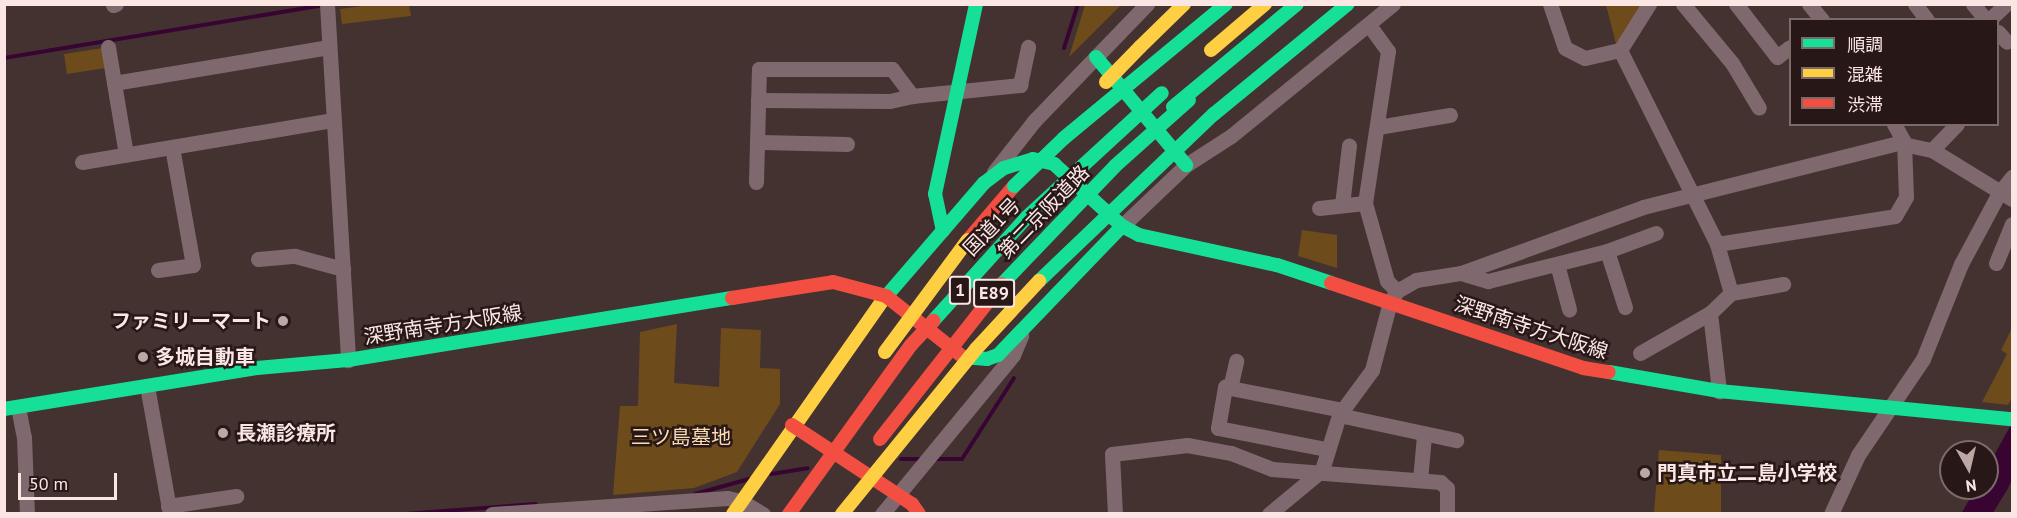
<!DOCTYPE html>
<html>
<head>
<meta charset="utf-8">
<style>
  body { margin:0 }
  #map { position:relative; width:2017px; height:518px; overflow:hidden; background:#443231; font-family:"PT Sans","Noto Sans JP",sans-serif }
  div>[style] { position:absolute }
  .green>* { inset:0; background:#6d4b1b }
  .water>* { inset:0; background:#380533 }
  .stream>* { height:4px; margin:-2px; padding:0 2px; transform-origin:2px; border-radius:2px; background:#380533 }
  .street>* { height:15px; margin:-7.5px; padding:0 7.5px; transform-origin:7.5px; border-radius:7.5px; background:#7f696f }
  .fast>* { height:14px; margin:-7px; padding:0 7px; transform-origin:7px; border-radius:7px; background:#16e098 }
  .slow>* { height:14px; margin:-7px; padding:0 7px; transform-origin:7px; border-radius:7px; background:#ffcf43 }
  .jam>* { height:14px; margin:-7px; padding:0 7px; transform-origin:7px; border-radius:7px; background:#f24e42 }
  .fast-bridge>* { height:14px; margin:-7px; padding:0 7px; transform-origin:7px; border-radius:7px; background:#16e098 }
  .slow-bridge>* { height:14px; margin:-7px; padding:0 7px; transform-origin:7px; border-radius:7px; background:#ffcf43 }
  .jam-bridge>* { height:14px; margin:-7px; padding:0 7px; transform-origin:7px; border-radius:7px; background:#f24e42 }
  .dots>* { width:16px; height:16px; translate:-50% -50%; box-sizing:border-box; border:3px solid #271817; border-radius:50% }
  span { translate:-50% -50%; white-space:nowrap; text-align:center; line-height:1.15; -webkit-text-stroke:5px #271817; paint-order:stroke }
  .shield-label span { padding:2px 4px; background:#271817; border:2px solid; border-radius:4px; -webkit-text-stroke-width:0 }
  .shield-label { font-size:18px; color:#fce6e4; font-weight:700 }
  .street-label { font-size:20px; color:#fce6e4 }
  .poi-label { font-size:20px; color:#fce6e4; font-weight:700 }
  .right { translate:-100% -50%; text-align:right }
  .left { translate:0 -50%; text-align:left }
  .park-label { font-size:20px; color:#fbdbb2 }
  .frame { position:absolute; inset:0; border:6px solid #fce6e4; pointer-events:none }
  .legend { position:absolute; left:1789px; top:18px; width:210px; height:108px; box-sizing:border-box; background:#271817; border:2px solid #7c6a69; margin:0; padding:8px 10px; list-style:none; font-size:18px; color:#fce6e4 }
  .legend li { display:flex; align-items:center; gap:12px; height:30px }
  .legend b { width:30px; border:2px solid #7c6a69 }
  .north { position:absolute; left:1939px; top:440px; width:60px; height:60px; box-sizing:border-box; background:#271817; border:2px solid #7c6a69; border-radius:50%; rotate:172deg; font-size:16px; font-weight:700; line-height:24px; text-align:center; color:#fce6e4 }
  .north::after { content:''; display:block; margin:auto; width:21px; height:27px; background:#bca7a5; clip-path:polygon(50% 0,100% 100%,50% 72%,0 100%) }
  .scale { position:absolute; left:18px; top:473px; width:99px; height:27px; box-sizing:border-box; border:3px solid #fce6e4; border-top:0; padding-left:8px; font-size:18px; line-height:21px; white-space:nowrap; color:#fce6e4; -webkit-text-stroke:4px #271817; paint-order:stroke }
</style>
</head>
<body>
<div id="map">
  <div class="green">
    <div style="clip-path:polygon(377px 4px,409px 5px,411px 16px,342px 24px,340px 9px)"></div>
    <div style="clip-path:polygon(1085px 5px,1121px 5px,1069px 57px)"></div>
    <div style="clip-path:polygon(1606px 5px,1644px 5px,1616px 44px)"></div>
    <div style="clip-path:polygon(103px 48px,106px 68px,67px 74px,64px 54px)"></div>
    <div style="clip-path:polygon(1302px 230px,1337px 235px,1337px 268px,1298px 256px)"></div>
    <div style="clip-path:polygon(677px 324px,674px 383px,719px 387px,721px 328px,761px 330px,760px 368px,780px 369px,780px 404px,737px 472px,694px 488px,613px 495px,620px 406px,638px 406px,640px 332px)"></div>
    <div style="clip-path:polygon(2012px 328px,2012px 398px,2008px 405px,1982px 402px,2007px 354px,2001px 350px)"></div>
    <div style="clip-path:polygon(1659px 450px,1721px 455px,1721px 513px,1654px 513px)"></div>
  </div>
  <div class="water">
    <div style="clip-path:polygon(2012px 423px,2012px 480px,2007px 490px,1993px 513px,1961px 514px,1976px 488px,1987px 488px,1987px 468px)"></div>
  </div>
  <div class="stream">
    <div style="left:1064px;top:48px;width:46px;rotate:-72.3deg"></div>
    <div style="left:4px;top:58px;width:323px;rotate:-9.4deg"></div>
    <div style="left:901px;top:459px;width:20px"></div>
    <div style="left:934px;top:459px;width:28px"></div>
    <div style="left:962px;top:459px;width:96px;rotate:-57.3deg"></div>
    <div style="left:771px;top:474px;width:37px;rotate:-9deg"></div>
    <div style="left:695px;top:494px;width:56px;rotate:-15.5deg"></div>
    <div style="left:405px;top:514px;width:131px;rotate:-4.4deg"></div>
  </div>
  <div class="street">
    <div style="left:327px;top:4px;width:357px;rotate:86.6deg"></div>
    <div style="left:1550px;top:4px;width:46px;rotate:71.2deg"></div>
    <div style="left:1565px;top:48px;width:22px;rotate:27deg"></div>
    <div style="left:1585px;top:58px;width:36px;rotate:-13deg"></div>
    <div style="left:1649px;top:4px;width:54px;rotate:122.2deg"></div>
    <div style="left:1620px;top:50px;width:217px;rotate:63.4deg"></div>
    <div style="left:1717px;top:244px;width:51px;rotate:74.1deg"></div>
    <div style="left:1731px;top:293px;width:29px;rotate:136deg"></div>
    <div style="left:1710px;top:313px;width:79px;rotate:83.4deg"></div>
    <div style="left:1683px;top:4px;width:77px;rotate:50.3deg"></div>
    <div style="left:1732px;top:63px;width:52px;rotate:59deg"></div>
    <div style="left:1736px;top:4px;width:67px;rotate:52.3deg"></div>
    <div style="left:1777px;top:57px;width:16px;rotate:-38deg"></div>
    <div style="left:1809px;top:4px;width:21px;rotate:51deg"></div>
    <div style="left:1915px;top:4px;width:20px;rotate:53deg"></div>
    <div style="left:1973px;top:4px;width:21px;rotate:51deg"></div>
    <div style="left:113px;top:5px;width:3px;rotate:-18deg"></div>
    <div style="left:1989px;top:20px;width:23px;rotate:-43deg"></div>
    <div style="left:1369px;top:25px;width:32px;rotate:54deg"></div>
    <div style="left:1388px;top:51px;width:154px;rotate:98.6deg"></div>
    <div style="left:1365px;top:203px;width:81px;rotate:74.2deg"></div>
    <div style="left:1387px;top:281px;width:14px;rotate:45deg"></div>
    <div style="left:1998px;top:32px;width:13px;rotate:48deg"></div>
    <div style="left:108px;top:47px;width:109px;rotate:80.5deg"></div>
    <div style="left:114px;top:83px;width:218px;rotate:-9.5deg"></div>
    <div style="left:758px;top:100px;width:132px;rotate:0.4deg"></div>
    <div style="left:890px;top:101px;width:23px;rotate:-13deg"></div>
    <div style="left:1378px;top:127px;width:73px;rotate:-9.5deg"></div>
    <div style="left:757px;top:142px;width:90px;rotate:1.3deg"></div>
    <div style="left:1932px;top:150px;width:36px;rotate:-46deg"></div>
    <div style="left:82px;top:162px;width:255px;rotate:-9.5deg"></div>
    <div style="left:994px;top:172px;width:65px;rotate:-51.9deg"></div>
    <div style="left:1034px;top:121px;width:163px;rotate:-46deg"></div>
    <div style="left:756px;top:182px;width:113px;rotate:-88.5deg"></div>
    <div style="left:759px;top:69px;width:133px"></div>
    <div style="left:892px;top:69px;width:34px;rotate:53deg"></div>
    <div style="left:912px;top:96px;width:109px;rotate:-5.8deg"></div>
    <div style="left:1020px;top:85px;width:39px;rotate:-78deg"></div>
    <div style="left:1342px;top:205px;width:60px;rotate:-83.3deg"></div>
    <div style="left:1319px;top:208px;width:46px;rotate:-6.2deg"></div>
    <div style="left:1122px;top:226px;width:88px;rotate:-43.6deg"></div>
    <div style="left:1186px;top:165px;width:54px;rotate:-32.8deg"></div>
    <div style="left:1231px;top:136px;width:209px;rotate:-39.2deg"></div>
    <div style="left:1717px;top:244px;width:180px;rotate:-8.9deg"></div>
    <div style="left:1895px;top:216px;width:22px;rotate:-60deg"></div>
    <div style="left:1906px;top:197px;width:55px;rotate:-92.1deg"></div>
    <div style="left:1904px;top:142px;width:21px;rotate:-119deg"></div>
    <div style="left:1607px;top:251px;width:59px;rotate:72.2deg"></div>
    <div style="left:258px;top:259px;width:37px;rotate:-5deg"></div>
    <div style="left:295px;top:256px;width:50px;rotate:15.2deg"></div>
    <div style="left:1996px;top:263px;width:42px;rotate:-67.7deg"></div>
    <div style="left:1557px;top:264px;width:47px;rotate:75.1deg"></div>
    <div style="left:158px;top:270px;width:35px;rotate:-8deg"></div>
    <div style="left:193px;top:265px;width:120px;rotate:-100.1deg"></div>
    <div style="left:1461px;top:273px;width:28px;rotate:17deg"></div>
    <div style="left:1488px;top:281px;width:123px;rotate:-14.1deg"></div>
    <div style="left:1607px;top:251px;width:52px;rotate:-20.2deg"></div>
    <div style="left:1731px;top:293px;width:53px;rotate:-9.8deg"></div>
    <div style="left:1640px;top:353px;width:81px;rotate:-29.7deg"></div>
    <div style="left:147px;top:386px;width:130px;rotate:79.8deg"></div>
    <div style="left:1230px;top:388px;width:28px;rotate:-77deg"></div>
    <div style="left:18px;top:407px;width:31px;rotate:79deg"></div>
    <div style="left:24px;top:437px;width:77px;rotate:87.8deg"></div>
    <div style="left:1339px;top:415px;width:120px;rotate:12.1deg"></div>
    <div style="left:1326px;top:449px;width:110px;rotate:-169deg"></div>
    <div style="left:1218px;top:428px;width:42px;rotate:-80.3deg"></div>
    <div style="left:1225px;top:387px;width:119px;rotate:11.1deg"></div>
    <div style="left:1420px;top:480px;width:44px;rotate:-84.8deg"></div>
    <div style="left:168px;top:506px;width:69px;rotate:-8.4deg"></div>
    <div style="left:492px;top:514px;width:236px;rotate:-3.9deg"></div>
    <div style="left:727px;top:498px;width:14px;rotate:12deg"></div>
    <div style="left:741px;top:501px;width:26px;rotate:31deg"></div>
    <div style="left:882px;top:514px;width:206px;rotate:-50.5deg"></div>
    <div style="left:1013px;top:355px;width:21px;rotate:-67deg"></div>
    <div style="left:1115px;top:514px;width:60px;rotate:-92.9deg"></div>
    <div style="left:1112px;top:454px;width:76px;rotate:-6.8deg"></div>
    <div style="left:1187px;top:445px;width:45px;rotate:10.3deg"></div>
    <div style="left:1231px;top:453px;width:44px;rotate:21.3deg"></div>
    <div style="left:1272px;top:469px;width:169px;rotate:4.4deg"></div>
    <div style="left:1440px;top:482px;width:9px;rotate:41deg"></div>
    <div style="left:1447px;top:488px;width:26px;rotate:90deg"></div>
    <div style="left:1269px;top:514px;width:69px;rotate:-39.7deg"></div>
    <div style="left:1322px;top:470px;width:58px;rotate:-72.8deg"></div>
    <div style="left:1339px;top:415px;width:56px;rotate:-53.7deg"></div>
    <div style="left:1372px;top:370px;width:70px;rotate:-75.2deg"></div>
    <div style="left:1390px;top:302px;width:13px;rotate:-58deg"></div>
    <div style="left:1397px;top:291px;width:22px;rotate:-30deg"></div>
    <div style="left:1416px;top:280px;width:46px;rotate:-8.8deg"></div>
    <div style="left:1461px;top:273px;width:194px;rotate:-19.9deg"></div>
    <div style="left:1643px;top:207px;width:263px;rotate:-14.1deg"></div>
    <div style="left:1898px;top:143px;width:35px;rotate:12deg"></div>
    <div style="left:1932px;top:150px;width:94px;rotate:31.5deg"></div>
    <div style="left:1831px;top:514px;width:65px;rotate:-65.4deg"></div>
    <div style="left:1858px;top:455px;width:116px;rotate:-55.9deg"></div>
    <div style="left:1923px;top:359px;width:102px;rotate:-68.2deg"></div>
    <div style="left:1961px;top:264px;width:81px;rotate:-61.8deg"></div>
    <div style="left:1999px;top:193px;width:21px;rotate:-51deg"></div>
  </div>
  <div class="fast">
    <div style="left:1096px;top:57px;width:141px;rotate:50.2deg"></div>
    <div style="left:1173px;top:107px;width:161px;rotate:-39.7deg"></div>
    <div style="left:943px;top:231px;width:38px;rotate:-102deg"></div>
    <div style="left:935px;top:194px;width:194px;rotate:-77.8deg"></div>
    <div style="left:883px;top:300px;width:155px;rotate:-49.2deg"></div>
    <div style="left:984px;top:183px;width:25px;rotate:-37deg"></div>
    <div style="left:1004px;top:168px;width:30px;rotate:-17deg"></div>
    <div style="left:1033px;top:159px;width:22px;rotate:13deg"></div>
    <div style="left:1054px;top:164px;width:92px;rotate:42.4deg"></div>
    <div style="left:1122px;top:226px;width:19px;rotate:28deg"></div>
    <div style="left:1139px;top:235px;width:141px;rotate:12.3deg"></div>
    <div style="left:1277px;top:265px;width:57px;rotate:18.4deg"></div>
    <div style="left:963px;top:357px;width:24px;rotate:5deg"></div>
    <div style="left:987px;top:359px;width:12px;rotate:-20deg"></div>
    <div style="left:998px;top:355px;width:179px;rotate:-46.1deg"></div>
    <div style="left:1609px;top:372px;width:112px;rotate:9.8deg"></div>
    <div style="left:1719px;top:391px;width:294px;rotate:5.5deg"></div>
    <div style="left:4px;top:409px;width:256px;rotate:-9.2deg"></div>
    <div style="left:257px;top:368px;width:91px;rotate:-5deg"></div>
    <div style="left:348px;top:360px;width:389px;rotate:-9.2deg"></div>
  </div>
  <div class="slow">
    <div style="left:1140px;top:47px;width:62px;rotate:-44.3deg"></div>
    <div style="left:1211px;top:50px;width:71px;rotate:-40.4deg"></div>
    <div style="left:733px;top:514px;width:261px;rotate:-55deg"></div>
  </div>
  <div class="jam">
    <div style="left:968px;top:240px;width:71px;rotate:-49.6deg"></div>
    <div style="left:1331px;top:283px;width:266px;rotate:18.6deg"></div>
    <div style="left:1583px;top:368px;width:26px;rotate:9deg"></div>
    <div style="left:732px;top:298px;width:102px;rotate:-9deg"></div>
    <div style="left:833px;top:282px;width:55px;rotate:14.8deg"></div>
    <div style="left:886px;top:296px;width:98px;rotate:38.4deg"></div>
    <div style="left:792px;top:425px;width:144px;rotate:33.4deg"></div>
    <div style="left:912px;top:504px;width:12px;rotate:55deg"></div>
  </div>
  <div class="fast-bridge">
    <div style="left:1014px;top:186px;width:69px;rotate:-43.8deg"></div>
    <div style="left:1064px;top:138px;width:210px;rotate:-39.6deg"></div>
    <div style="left:1039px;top:281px;width:242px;rotate:-43.7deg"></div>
    <div style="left:1214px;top:114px;width:173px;rotate:-39.4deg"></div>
    <div style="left:1002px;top:284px;width:163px;rotate:-46.2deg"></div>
    <div style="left:1115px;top:166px;width:99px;rotate:-41.7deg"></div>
    <div style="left:933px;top:321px;width:140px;rotate:-47.9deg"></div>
    <div style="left:1027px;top:217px;width:183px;rotate:-42.6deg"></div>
  </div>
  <div class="slow-bridge">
    <div style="left:1106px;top:82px;width:49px;rotate:-45.8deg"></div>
    <div style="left:885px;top:352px;width:139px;rotate:-53.5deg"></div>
    <div style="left:842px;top:514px;width:213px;rotate:-50.9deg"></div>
    <div style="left:976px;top:349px;width:93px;rotate:-47.2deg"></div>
  </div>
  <div class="jam-bridge">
    <div style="left:880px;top:439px;width:197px;rotate:-51.8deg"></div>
    <div style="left:789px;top:514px;width:208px;rotate:-54.2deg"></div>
    <div style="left:911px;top:345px;width:33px;rotate:-47deg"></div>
  </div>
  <div class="dots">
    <div style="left:283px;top:321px;background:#bca7a5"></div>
    <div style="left:143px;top:357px;background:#bca7a5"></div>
    <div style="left:223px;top:433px;background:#bca7a5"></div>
    <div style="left:1645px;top:473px;background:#bca7a5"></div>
  </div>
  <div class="shield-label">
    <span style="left:960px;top:290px">1</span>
    <span style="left:994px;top:293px">E89</span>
  </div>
  <div class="street-label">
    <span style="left:1044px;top:212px;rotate:-46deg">第二京阪道路</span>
    <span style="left:992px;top:227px;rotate:-46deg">国道1号</span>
    <span style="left:443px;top:325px;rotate:-9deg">深野南寺方大阪線</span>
    <span style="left:1531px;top:328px;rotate:18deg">深野南寺方大阪線</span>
  </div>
  <div class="poi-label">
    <span class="right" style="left:271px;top:321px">ファミリーマート</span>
    <span class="left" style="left:155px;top:357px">多城自動車</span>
    <span class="left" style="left:236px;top:433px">長瀬診療所</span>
    <span class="left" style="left:1657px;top:473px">門真市立二島小学校</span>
  </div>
  <div class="park-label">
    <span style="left:681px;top:437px">三ツ島墓地</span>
  </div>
  <div class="frame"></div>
  <ul class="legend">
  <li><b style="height:8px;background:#16e098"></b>順調</li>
  <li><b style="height:8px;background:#ffcf43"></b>混雑</li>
  <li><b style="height:8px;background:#f24e42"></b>渋滞</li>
  </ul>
  <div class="north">N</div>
  <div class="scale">50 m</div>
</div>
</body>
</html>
